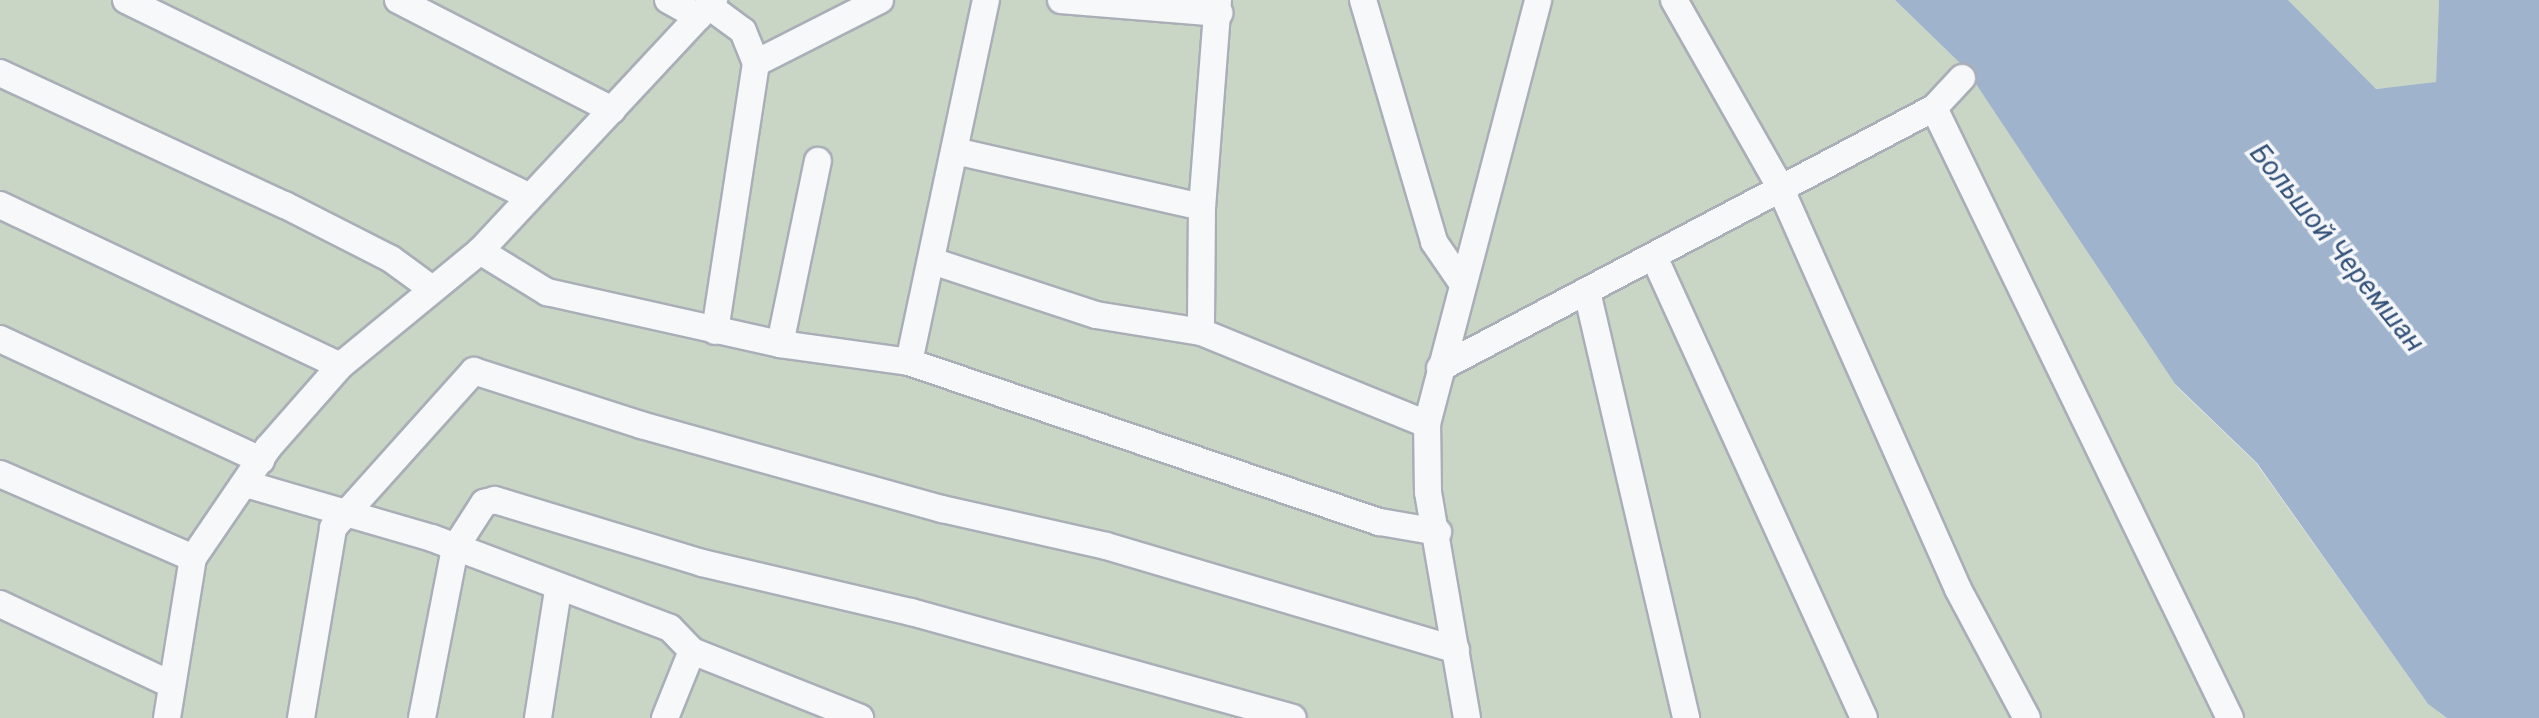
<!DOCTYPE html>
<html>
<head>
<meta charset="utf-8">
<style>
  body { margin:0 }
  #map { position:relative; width:2539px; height:718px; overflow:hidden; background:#e4e7ec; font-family:Roboto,sans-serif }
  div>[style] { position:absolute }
  .green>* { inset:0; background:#c9d6c5 }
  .water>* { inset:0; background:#9fb4cc }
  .roads { filter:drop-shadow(2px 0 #a9aeb7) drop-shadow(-2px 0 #a9aeb7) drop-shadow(0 2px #a9aeb7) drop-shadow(0 -2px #a9aeb7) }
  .minor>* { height:26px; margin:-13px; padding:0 13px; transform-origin:13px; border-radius:13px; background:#f7f8fa }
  span { translate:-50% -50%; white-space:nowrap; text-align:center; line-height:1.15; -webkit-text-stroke:7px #f4f6f9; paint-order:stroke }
  .water-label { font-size:28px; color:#34527a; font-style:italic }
</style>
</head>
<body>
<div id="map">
  <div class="green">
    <div style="clip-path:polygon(0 0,1895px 0,1966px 69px,2177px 387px,2256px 463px,2428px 704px,2447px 718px,0 718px)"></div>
    <div style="clip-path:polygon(2288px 0,2439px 0,2436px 83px,2375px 89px)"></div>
  </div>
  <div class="water">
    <div style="clip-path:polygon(1895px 0,2288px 0,2376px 89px,2436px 82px,2439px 0,2539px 0,2539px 718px,2447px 718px,2428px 704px,2257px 463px,2175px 384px,1966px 69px)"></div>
  </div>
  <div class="roads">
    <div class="minor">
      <div style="left:126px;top:0;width:446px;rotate:26deg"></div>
      <div style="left:398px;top:0;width:241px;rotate:27.2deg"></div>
      <div style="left:668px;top:0;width:35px;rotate:29deg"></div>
      <div style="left:1061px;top:0;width:159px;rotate:4.7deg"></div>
      <div style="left:1218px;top:0;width:208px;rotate:94.4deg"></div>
      <div style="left:1202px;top:207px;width:125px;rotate:90.5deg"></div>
      <div style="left:1201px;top:332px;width:244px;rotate:22.2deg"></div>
      <div style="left:1363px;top:0;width:252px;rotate:73.6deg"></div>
      <div style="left:1434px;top:242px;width:46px;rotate:55.6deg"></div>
      <div style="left:1674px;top:0;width:213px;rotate:60.4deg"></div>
      <div style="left:1779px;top:185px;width:442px;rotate:66.1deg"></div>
      <div style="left:1958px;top:589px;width:146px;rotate:61.9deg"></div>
      <div style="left:709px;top:6px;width:42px;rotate:36.3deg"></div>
      <div style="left:743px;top:31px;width:35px;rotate:68deg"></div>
      <div style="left:756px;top:63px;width:271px;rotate:98.7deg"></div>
      <div style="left:756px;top:63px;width:139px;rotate:-26.9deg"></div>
      <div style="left:0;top:73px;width:314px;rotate:24.9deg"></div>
      <div style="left:285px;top:205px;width:119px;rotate:27deg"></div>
      <div style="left:391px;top:259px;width:51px;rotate:36.2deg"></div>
      <div style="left:1934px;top:108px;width:678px;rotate:64.12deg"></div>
      <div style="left:955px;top:151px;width:253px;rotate:12.8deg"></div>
      <div style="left:0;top:205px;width:376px;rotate:25.3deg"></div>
      <div style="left:480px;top:251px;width:79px;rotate:31.5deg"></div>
      <div style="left:547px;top:292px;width:239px;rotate:12.6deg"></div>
      <div style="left:780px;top:344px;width:130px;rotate:7.9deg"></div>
      <div style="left:909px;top:362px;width:497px;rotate:18.8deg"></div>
      <div style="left:1380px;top:522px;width:59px;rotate:9.8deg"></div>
      <div style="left:1655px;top:259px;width:504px;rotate:65.52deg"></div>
      <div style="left:932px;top:261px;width:173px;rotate:18.2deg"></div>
      <div style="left:1096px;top:315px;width:106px;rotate:9.2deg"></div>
      <div style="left:1588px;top:296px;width:433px;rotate:76.9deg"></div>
      <div style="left:0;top:339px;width:288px;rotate:24.9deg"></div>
      <div style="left:780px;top:344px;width:187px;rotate:-78.3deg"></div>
      <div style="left:909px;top:362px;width:370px;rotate:-78deg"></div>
      <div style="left:1440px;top:368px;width:558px;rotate:-27.76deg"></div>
      <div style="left:1934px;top:108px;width:41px;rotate:-47deg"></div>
      <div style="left:0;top:474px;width:210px;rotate:23.5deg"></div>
      <div style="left:246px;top:484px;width:194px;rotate:16.2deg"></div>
      <div style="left:432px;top:538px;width:254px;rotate:20.7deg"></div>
      <div style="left:670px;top:628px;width:32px;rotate:46deg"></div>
      <div style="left:692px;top:651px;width:181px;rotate:21.7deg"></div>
      <div style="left:0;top:604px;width:188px;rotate:25.2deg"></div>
      <div style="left:167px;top:718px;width:162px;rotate:-80.8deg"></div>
      <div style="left:193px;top:558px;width:133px;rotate:-55.7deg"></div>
      <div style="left:268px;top:448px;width:109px;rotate:-48.7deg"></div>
      <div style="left:340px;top:366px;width:181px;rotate:-39.4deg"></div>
      <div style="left:480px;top:251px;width:343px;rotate:-47deg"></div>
      <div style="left:301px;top:718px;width:193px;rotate:-80.4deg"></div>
      <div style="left:333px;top:528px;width:211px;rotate:-48.1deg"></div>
      <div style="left:474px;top:371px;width:176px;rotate:17.9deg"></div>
      <div style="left:641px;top:425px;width:313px;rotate:15.6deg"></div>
      <div style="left:942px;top:509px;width:168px;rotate:12.7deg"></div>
      <div style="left:1106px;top:546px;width:365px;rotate:16.5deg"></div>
      <div style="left:422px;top:718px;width:173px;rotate:-79deg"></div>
      <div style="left:455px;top:548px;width:54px;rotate:-57.2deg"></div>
      <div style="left:484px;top:503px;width:11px;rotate:-15deg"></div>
      <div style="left:495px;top:500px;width:216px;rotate:16.9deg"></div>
      <div style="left:702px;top:563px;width:215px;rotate:13.2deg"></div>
      <div style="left:911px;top:612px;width:396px;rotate:15.5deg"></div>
      <div style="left:538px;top:718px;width:130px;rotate:-81.1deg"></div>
      <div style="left:665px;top:718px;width:72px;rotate:-68.1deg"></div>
      <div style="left:1467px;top:718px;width:229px;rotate:-99.8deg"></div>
      <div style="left:1428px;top:492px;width:68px;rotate:-90.8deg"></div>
      <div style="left:1427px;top:424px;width:438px;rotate:-75.3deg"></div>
    </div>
  </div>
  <div class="water-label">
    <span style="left:2337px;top:248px;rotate:51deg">Большой Черемшан</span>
  </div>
</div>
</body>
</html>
